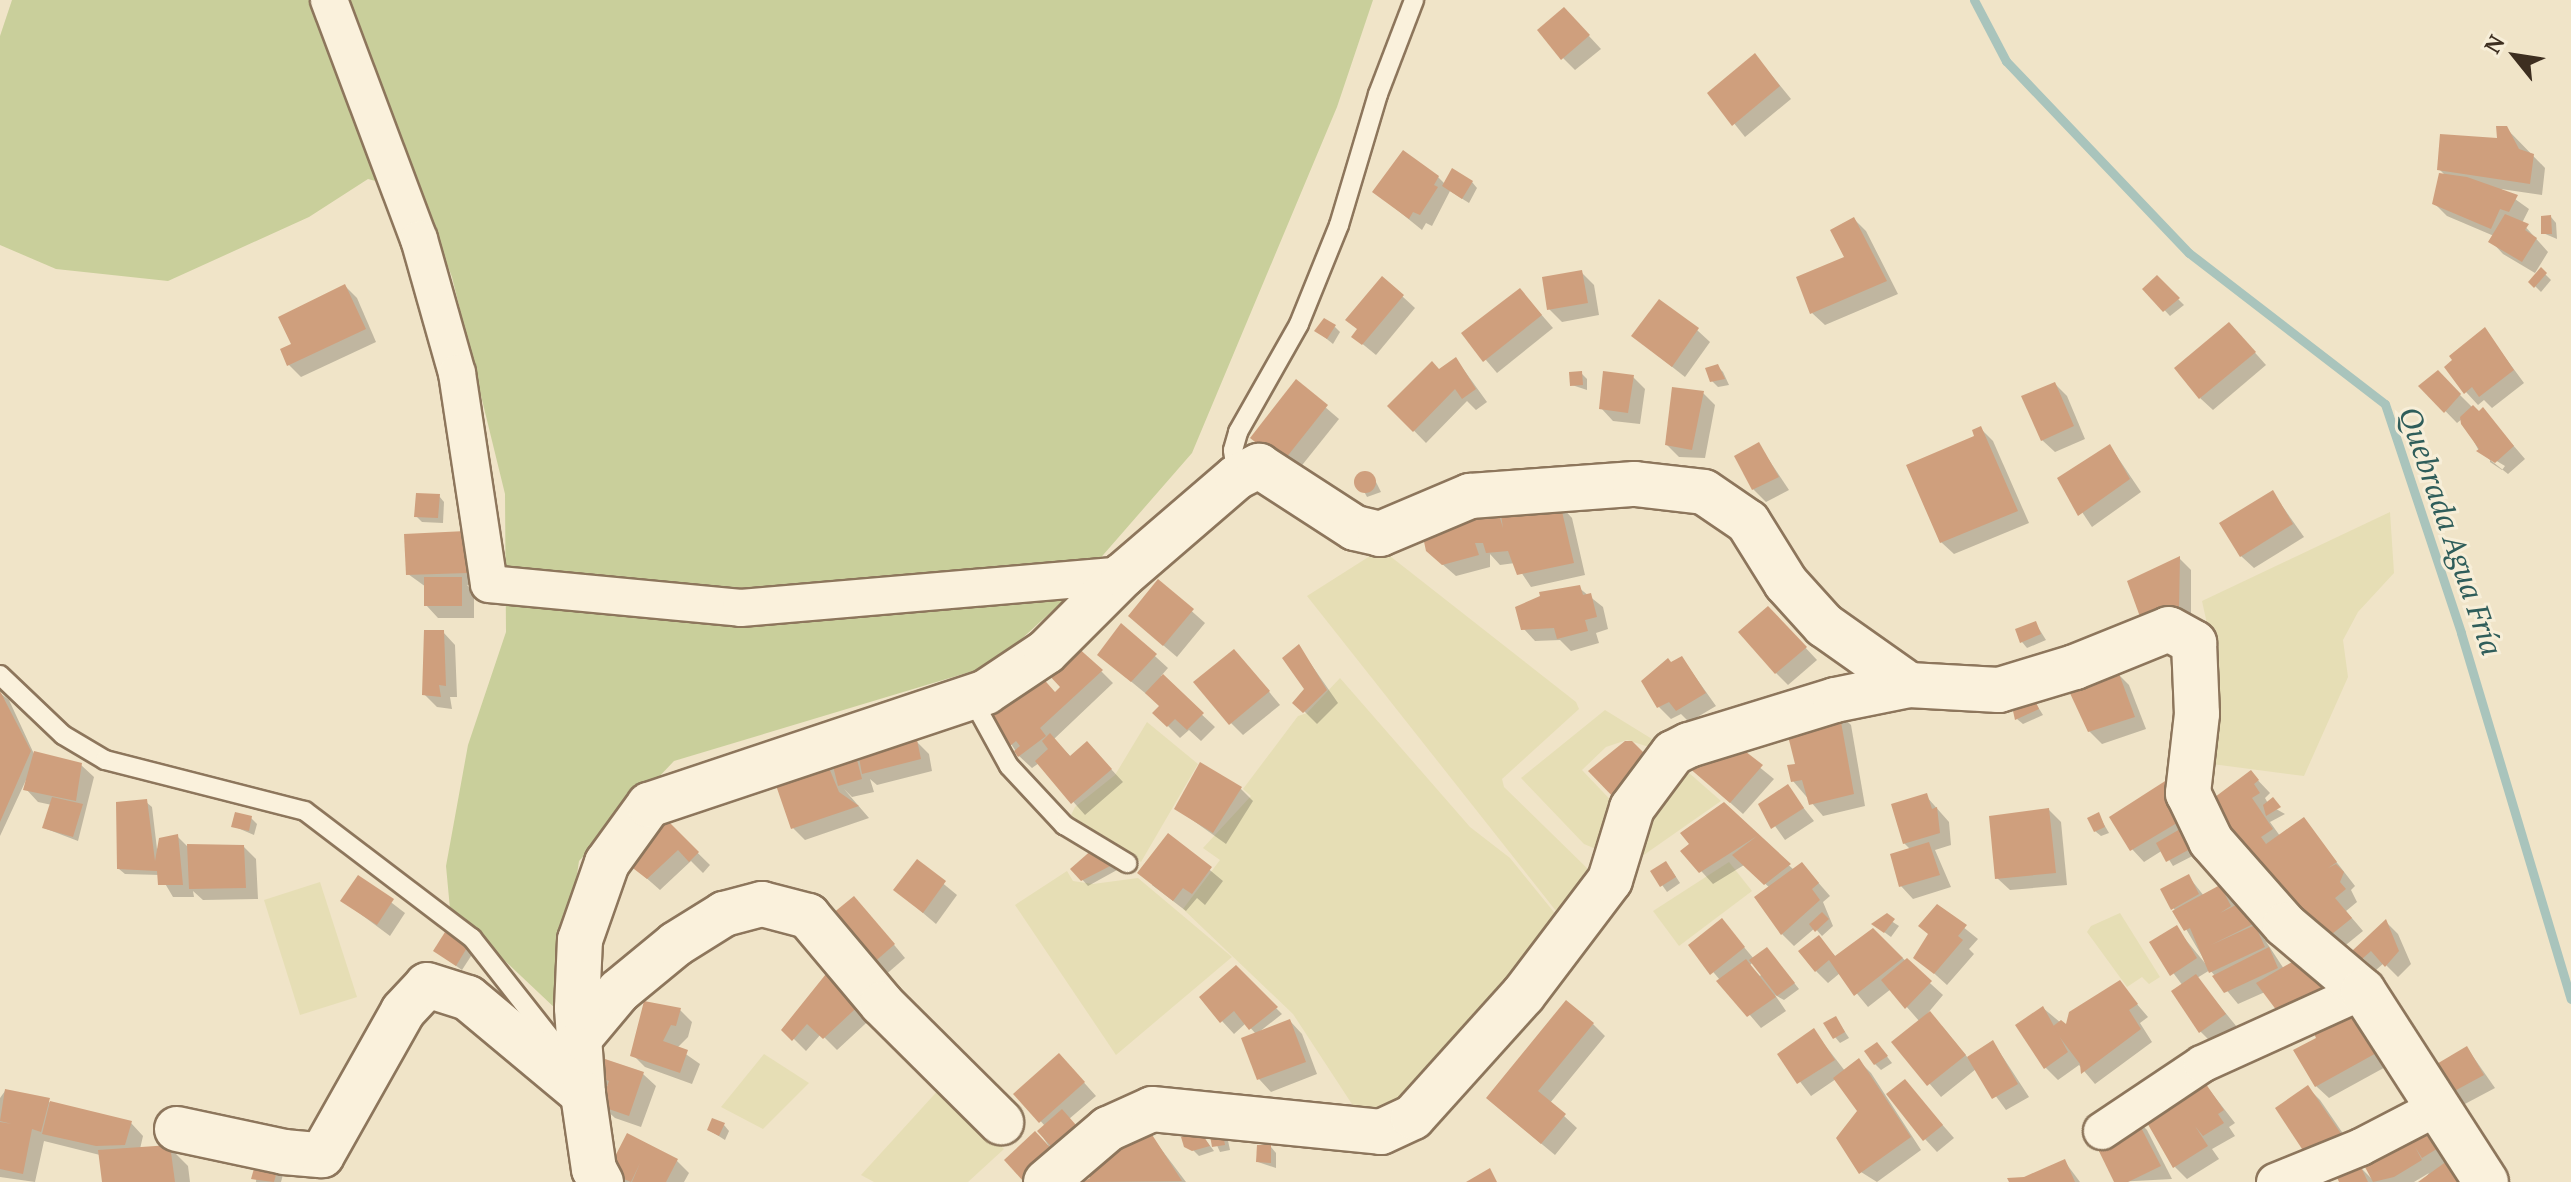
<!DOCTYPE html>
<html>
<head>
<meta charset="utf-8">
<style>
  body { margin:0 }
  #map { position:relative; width:2571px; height:1182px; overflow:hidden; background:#f0e4c8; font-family:"PT Serif",serif }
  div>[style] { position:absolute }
  .farmland>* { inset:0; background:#e6deb5 }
  .green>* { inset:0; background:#c9cf9b }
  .shadow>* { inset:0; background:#0003 }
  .stream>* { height:9px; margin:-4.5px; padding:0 4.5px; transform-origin:4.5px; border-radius:4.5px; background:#a9c4bc }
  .building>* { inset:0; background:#cf9f7d }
  .round { border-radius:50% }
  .roads { filter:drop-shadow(2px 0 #8d765c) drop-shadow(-2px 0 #8d765c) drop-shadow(0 2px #8d765c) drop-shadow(0 -2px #8d765c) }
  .lane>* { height:18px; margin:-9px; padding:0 9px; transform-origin:9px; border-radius:9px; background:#faf1dc }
  .street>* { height:36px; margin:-18px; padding:0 18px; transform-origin:18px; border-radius:18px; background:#faf1dc }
  .secondary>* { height:44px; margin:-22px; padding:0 22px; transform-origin:22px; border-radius:22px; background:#faf1dc }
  span { translate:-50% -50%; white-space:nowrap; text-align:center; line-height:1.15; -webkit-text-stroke:6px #f7eed8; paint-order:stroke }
  .water-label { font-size:30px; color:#2f5d5a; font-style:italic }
  .north { position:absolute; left:2475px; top:16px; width:80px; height:80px; -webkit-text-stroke:6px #f7eed8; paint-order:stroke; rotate:300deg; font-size:22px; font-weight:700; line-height:32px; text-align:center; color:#3d2e20 }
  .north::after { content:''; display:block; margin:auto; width:28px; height:36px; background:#3d2e20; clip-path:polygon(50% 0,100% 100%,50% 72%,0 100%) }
</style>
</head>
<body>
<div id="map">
  <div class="farmland">
    <div style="clip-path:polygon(2390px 512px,2394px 573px,2358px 612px,2343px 640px,2348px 677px,2304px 776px,2212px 764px,2214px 656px,2202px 601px)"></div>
    <div style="clip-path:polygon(1381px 549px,1576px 702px,1579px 709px,1502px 779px,1504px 787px,1592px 873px,1564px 921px,1307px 596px)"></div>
    <div style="clip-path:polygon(1340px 678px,1470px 827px,1510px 858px,1562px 922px,1416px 1091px,1365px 1124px,1293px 1014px,1183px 909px,1220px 860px,1203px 848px,1251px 796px,1243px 789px,1298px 716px,1307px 713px)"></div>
    <div style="clip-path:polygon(1605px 710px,1652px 739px,1649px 747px,1627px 740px,1606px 747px,1582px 770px,1623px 813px,1610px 855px,1584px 844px,1521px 778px)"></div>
    <div style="clip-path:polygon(1147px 722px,1198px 764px,1141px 862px,1069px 819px,1075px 807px,1115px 775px)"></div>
    <div style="clip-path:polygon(1680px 765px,1721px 801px,1628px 866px,1640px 809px)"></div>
    <div style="clip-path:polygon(1729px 862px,1752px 891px,1679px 946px,1653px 911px)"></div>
    <div style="clip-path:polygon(1067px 871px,1073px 881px,1093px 884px,1138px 878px,1232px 957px,1116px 1055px,1015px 905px)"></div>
    <div style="clip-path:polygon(320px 882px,357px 997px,300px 1015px,264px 900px)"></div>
    <div style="clip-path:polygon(2120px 913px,2160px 977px,2149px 984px,2142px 977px,2127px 987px,2087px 932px,2091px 926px)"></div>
    <div style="clip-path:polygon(764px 1054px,809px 1083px,763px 1129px,721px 1107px)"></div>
    <div style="clip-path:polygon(942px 1086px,1004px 1149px,968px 1182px,874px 1182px,861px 1175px)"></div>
  </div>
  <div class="green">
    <div style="clip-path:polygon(12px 0,1373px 0,1337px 107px,1192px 453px,1063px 601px,993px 665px,674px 761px,579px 861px,557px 1010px,450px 909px,446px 866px,468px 745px,506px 632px,505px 494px,452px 277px,422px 201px,413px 191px,368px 179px,309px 217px,168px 281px,56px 269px,0 245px,0 36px)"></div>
  </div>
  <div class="shadow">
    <div style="clip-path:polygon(1576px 22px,1601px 49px,1575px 70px,1563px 58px)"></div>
    <div style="clip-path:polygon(1755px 55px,1791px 99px,1745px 137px,1710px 93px)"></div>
    <div style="clip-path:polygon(2506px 128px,2545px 168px,2542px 195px,2501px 189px,2529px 209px,2522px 223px,2548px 252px,2535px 273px,2503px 254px,2491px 241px,2494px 236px,2447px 216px,2435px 204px,2446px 176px,2439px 169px,2499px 141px)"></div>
    <div style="clip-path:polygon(1438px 177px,1445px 184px,1472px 182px,1477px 188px,1469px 203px,1450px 191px,1432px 226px,1426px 223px,1422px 230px,1375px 192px)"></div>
    <div style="clip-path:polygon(2551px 217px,2556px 223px,2557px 239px,2543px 233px)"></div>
    <div style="clip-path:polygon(1854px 219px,1866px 231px,1898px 294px,1825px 325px,1812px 313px,1846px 258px)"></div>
    <div style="clip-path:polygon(2541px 270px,2551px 280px,2541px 292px,2531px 282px)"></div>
    <div style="clip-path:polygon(1581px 272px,1594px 285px,1599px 315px,1562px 322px,1549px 309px)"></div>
    <div style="clip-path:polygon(2157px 278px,2184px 305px,2170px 316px,2145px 289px)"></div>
    <div style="clip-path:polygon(345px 286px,357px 298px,376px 342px,301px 377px,289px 365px,293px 345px)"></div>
    <div style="clip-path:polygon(1520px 290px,1553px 328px,1497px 373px,1463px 333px)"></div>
    <div style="clip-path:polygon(1402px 296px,1415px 308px,1376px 355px,1354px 337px)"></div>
    <div style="clip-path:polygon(1335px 327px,1340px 332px,1333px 344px,1317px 331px)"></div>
    <div style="clip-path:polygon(1697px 330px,1710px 342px,1685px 377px,1633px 336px)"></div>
    <div style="clip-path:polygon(2485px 330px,2524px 383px,2492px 408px,2484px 400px,2478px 405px,2466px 392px)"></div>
    <div style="clip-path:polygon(2241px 337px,2266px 365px,2213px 410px,2200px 398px)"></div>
    <div style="clip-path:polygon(1456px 359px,1487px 402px,1476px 410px,1467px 401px,1426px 443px,1390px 406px)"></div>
    <div style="clip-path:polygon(1717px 366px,1723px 372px,1729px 385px,1718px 387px,1712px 381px)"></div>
    <div style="clip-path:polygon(evenodd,2437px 372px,2479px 414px,2483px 410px,2525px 459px,2508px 474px,2479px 451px,2462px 419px,2457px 423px,2421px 386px,2437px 372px,2490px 457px,2505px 466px,2502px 470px,2490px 462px,2490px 457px)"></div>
    <div style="clip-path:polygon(1581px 373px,1587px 379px,1587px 390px,1572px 385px)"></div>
    <div style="clip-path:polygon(1633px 377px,1645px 389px,1640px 424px,1613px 421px,1601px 408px)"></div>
    <div style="clip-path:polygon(1296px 382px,1339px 419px,1295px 474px,1265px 450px)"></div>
    <div style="clip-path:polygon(2055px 384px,2067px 396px,2085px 439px,2055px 452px,2042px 440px)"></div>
    <div style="clip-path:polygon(1703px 393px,1715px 405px,1705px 458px,1679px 457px,1667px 445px)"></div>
    <div style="clip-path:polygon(1981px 429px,1993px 441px,2029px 523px,1954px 554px,1941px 542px)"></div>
    <div style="clip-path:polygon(1759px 445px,1789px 490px,1766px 502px,1753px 489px)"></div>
    <div style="clip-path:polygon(2110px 446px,2141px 492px,2092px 527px,2060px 479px)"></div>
    <div style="clip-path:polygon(1372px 474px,1381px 492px,1367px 497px,1357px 478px)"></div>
    <div style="clip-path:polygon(2273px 493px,2304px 537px,2254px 568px,2241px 556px)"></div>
    <div style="clip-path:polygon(439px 496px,444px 502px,443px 523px,422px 522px,416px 516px)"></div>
    <div style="clip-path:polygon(1560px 505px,1572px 518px,1585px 575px,1531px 587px,1515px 563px,1500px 565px,1490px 554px,1490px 567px,1456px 576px,1441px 563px,1487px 518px)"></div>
    <div style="clip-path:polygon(466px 533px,479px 584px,467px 585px,474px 592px,474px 618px,438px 618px,426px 605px,426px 587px,408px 574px)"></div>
    <div style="clip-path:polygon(2179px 558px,2191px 570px,2191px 619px,2129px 582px)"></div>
    <div style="clip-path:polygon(1159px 582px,1205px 623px,1177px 657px,1143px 628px)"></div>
    <div style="clip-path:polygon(1579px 588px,1603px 607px,1608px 629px,1596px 633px,1599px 643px,1571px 651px,1560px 640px,1535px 641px,1523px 628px,1542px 597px)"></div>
    <div style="clip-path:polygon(1768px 608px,1817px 660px,1788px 685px,1776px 673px)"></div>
    <div style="clip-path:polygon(2036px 624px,2046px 640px,2027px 648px,2022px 642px)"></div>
    <div style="clip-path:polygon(1122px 626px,1168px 668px,1161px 676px,1215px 727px,1201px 741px,1189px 730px,1180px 738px,1155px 713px,1162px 707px,1099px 655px)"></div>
    <div style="clip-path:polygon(443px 632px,455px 645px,457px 697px,450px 697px,452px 709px,437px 707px,424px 694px)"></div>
    <div style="clip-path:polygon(1299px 647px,1338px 703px,1317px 724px,1295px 702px,1306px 689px)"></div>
    <div style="clip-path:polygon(1682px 658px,1716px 706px,1689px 722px,1681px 714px,1671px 719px,1659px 707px,1672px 664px)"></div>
    <div style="clip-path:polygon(1246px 664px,1280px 705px,1243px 735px,1231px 723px)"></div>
    <div style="clip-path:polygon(1101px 671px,1113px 683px,1054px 739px,1071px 757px,1099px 756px,1123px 782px,1085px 815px,1039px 763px,1032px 768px,1019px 756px,991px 713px,1056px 694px)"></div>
    <div style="clip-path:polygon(2117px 673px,2129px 685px,2146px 729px,2102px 744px,2089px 731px)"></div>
    <div style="clip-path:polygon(0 693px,9px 700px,34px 754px,81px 765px,94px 777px,78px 841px,44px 828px,52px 805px,38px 802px,26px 789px,26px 780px,0 836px)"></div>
    <div style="clip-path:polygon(2031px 696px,2043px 715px,2023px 724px,2017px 719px)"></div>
    <div style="clip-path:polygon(1838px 713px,1851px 725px,1865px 806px,1823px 816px,1793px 781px)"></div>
    <div style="clip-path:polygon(917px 742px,929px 754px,932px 771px,877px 785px,870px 779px,874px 792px,852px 797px,844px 789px,869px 818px,805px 840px,793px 828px,772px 769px,855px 754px,862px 761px)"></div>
    <div style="clip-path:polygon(1731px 744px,1774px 779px,1743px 814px,1690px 767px)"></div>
    <div style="clip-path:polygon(2251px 773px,2270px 793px,2265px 798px,2269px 805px,2285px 814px,2270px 822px,2280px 836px,2304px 820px,2355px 886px,2351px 890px,2357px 902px,2346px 911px,2363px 931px,2336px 953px,2224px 821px)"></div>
    <div style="clip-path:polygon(2173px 779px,2210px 847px,2173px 866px,2163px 850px,2144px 862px,2132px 849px)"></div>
    <div style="clip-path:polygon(1787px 787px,1814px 821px,1785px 840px,1760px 805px)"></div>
    <div style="clip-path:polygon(1240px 788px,1253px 801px,1226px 844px,1177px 809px)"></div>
    <div style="clip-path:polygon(1926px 796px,1949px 822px,1951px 845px,1935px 850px,1951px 887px,1913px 899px,1901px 886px,1911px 850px,1904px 843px)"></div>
    <div style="clip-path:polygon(146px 802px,152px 807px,157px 849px,177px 836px,187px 846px,244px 847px,256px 859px,258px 899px,203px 900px,193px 891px,194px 897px,173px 897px,160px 875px,125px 874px,119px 869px)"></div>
    <div style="clip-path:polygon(1724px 805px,1794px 870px,1802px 864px,1830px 896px,1823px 902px,1833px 926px,1822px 936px,1815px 928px,1794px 946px,1782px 934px,1770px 888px,1744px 865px,1713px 884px,1683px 851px)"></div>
    <div style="clip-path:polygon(2049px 810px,2061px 822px,2067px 885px,2010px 890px,1997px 878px)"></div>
    <div style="clip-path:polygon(2098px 814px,2109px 833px,2101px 836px,2095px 831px)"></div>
    <div style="clip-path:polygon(251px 818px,257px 824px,254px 835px,233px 826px)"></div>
    <div style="clip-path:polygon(662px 818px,710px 865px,703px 873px,691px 861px,660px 890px,627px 861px)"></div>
    <div style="clip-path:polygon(1169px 836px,1223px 881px,1205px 905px,1197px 898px,1186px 911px,1152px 885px)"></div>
    <div style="clip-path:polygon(1094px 851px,1117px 870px,1088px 886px,1073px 869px)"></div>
    <div style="clip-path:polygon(917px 862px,957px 895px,936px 924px,896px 890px)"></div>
    <div style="clip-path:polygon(1671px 869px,1680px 883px,1667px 892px,1653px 872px)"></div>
    <div style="clip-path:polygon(358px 877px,405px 913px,390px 936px,343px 901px)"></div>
    <div style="clip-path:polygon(2189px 877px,2204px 896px,2219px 887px,2270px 934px,2263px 937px,2284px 969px,2265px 992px,2238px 1004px,2210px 970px,2197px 978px,2237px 1027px,2213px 1044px,2200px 1031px,2183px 986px,2151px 943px,2176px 928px,2209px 968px,2163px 890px)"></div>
    <div style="clip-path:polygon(1937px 906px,1978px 939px,1969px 949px,1974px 954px,1947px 985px,1916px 957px,1930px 935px)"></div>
    <div style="clip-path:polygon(866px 911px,905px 958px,876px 983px)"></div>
    <div style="clip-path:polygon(1885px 917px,1899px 926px,1891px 937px,1880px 929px)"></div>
    <div style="clip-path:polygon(evenodd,1722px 921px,1754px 959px,1772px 955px,1799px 989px,1784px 1000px,1775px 995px,1786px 1011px,1761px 1028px,1691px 946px,1722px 921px,1753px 962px,1762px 974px,1760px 976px,1750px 965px,1753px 962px)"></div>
    <div style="clip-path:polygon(2386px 922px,2398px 934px,2411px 964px,2398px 977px,2384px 963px,2376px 970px,2355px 951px)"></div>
    <div style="clip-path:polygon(1873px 931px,1943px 995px,1922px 1020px,1942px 1026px,1968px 1058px,1993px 1042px,2029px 1097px,2006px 1110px,1976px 1069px,1941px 1097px,1894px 1042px,1920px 1022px,1891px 989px,1868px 1007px,1840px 973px,1828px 983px,1816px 971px,1818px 938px,1837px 958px)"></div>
    <div style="clip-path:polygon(467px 947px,473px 953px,462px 970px,435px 951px)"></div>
    <div style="clip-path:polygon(834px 967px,878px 1012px,837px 1050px,821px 1034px,806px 1051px,784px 1029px)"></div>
    <div style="clip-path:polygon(1236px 968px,1282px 1014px,1259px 1032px,1290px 1021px,1302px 1034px,1317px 1074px,1271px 1092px,1259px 1079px,1256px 1034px,1246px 1023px,1234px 1034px,1222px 1021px)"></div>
    <div style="clip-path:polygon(2119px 983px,2148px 1017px,2140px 1023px,2152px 1042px,2095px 1084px,2079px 1065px,2058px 1080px,2045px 1067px,2043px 1008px,2067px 1028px)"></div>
    <div style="clip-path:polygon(680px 1010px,692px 1022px,688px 1037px,677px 1048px,700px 1064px,692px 1084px,645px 1067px,633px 1055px)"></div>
    <div style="clip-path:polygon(1836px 1018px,1849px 1038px,1840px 1043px,1835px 1037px)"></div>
    <div style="clip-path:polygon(2374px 1018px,2400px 1059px,2329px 1098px,2316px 1086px)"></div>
    <div style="clip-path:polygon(1593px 1024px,1605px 1036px,1550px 1103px,1577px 1128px,1555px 1155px,1501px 1110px)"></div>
    <div style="clip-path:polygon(1814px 1031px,1845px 1071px,1859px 1061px,1871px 1073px,1921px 1150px,1877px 1182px,1861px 1172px,1859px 1111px,1836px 1079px,1811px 1096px,1779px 1054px)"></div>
    <div style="clip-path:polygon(2467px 1048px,2495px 1088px,2463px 1105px,2451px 1092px)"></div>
    <div style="clip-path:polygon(1882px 1050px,1892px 1063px,1881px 1070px,1875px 1064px)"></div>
    <div style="clip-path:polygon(603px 1060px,643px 1074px,656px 1086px,641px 1127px,615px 1118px,602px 1106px,609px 1087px,598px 1076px)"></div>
    <div style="clip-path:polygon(1071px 1068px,1096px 1096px,1069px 1119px,1055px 1182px,1048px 1145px,1039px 1131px,1045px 1126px,1016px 1094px)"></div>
    <div style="clip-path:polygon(2201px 1079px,2235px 1123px,2229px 1127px,2235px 1136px,2212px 1149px,2219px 1159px,2187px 1179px,2175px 1167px)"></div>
    <div style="clip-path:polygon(1905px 1082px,1954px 1138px,1937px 1152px,1925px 1139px)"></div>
    <div style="clip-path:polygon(2308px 1088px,2320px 1100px,2355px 1151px,2311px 1159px)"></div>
    <div style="clip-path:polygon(5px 1091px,131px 1123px,143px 1136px,140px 1149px,169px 1147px,188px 1166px,190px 1182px,104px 1182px,100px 1155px,44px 1141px,35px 1182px,0 1177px,0 1098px)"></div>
    <div style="clip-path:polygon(2135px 1118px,2147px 1130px,2172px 1179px,2116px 1182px)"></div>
    <div style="clip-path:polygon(2432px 1121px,2459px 1155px,2448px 1162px,2466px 1182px,2422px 1182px,2429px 1173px,2414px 1182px,2341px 1182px,2338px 1176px,2360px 1167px,2374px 1181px,2361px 1155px)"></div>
    <div style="clip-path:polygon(724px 1125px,729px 1131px,725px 1140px,709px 1130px)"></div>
    <div style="clip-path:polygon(1211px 1132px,1227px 1136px,1230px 1150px,1220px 1152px)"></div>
    <div style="clip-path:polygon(1149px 1133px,1186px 1182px,1087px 1182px,1093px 1178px)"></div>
    <div style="clip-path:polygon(628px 1135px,677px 1161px,689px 1173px,684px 1182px,620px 1182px)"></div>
    <div style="clip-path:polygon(1205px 1139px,1214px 1151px,1199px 1156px,1193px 1150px)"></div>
    <div style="clip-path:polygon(1271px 1147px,1276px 1153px,1276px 1168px,1258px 1162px)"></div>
    <div style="clip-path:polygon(258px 1160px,284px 1171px,281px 1182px,256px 1182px)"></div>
    <div style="clip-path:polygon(2065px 1162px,2080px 1182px,2011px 1182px,2024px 1179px)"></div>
  </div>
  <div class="stream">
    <div style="left:1974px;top:0;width:69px;rotate:62.3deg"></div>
    <div style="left:2006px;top:61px;width:265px;rotate:46.4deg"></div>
    <div style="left:2189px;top:253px;width:247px;rotate:37.6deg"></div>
    <div style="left:2385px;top:404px;width:241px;rotate:71.6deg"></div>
    <div style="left:2461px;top:633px;width:382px;rotate:73.3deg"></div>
  </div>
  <div class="building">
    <div style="clip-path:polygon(1564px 7px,1590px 35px,1561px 60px,1537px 30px)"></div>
    <div style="clip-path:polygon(1755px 53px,1780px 86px,1732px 126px,1707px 93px)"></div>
    <div style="clip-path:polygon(2496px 126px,2507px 126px,2519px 149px,2534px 154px,2530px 184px,2437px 170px,2440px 134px,2497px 138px)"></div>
    <div style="clip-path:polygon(1403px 150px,1439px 176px,1434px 185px,1438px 187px,1420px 215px,1413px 212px,1409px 219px,1372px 192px)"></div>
    <div style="clip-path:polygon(1452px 168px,1473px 181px,1462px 199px,1442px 186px)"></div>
    <div style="clip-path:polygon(2439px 173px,2467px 177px,2518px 195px,2509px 212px,2500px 209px,2491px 229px,2432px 204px)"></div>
    <div style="clip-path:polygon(2505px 214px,2529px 224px,2525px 230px,2537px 238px,2522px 262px,2488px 242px)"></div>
    <div style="clip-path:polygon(2551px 215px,2552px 234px,2541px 234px,2541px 216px)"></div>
    <div style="clip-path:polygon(1854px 217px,1887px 281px,1810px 314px,1796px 277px,1844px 257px,1830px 230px)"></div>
    <div style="clip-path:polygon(2541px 267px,2547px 273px,2534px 288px,2528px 282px)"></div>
    <div style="clip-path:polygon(1582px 270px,1588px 303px,1547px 310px,1542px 277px)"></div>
    <div style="clip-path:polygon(2157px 275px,2180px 298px,2163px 312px,2142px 289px)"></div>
    <div style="clip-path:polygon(1382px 276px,1404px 295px,1362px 345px,1351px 337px,1357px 329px,1345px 320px)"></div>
    <div style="clip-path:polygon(345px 284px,366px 329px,287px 366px,280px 349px,291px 344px,278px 317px)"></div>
    <div style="clip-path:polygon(1520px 288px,1542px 315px,1483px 362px,1461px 333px)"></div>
    <div style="clip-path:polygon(1659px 299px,1699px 328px,1672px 367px,1631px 336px)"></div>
    <div style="clip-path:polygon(1324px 318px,1336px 325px,1327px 339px,1314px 331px)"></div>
    <div style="clip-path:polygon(2229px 322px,2256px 352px,2199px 399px,2174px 368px)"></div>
    <div style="clip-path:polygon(2485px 327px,2514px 370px,2479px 397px,2472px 387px,2464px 394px,2444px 367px,2452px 360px,2449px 356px)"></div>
    <div style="clip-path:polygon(1456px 357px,1476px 389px,1462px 399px,1455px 389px,1413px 432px,1387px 406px,1432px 361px,1439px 369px)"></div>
    <div style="clip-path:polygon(1718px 364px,1725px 379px,1710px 382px,1705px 368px)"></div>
    <div style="clip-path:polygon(2438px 370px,2461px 394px,2444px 413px,2418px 386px)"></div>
    <div style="clip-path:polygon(1582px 371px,1583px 385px,1570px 386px,1569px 372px)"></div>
    <div style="clip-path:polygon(1603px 371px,1634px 375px,1628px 413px,1599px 409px)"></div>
    <div style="clip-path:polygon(1296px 379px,1328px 405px,1282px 463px,1250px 438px)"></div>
    <div style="clip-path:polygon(2055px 382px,2074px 426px,2041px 441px,2021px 396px)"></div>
    <div style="clip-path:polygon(1672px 387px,1704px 391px,1692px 450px,1665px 445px)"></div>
    <div style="clip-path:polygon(2473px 405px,2479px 411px,2483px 407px,2514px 446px,2495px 463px,2476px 451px,2479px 449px,2461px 424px,2460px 417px)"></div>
    <div style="clip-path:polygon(1981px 426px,2018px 511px,1940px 543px,1906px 465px,1974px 436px,1972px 430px)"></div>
    <div style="clip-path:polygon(1759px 442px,1779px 477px,1752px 490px,1734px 456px)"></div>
    <div style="clip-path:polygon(2110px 444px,2130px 479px,2078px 516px,2057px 478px)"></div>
    <div class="round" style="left:1354px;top:471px;width:22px;height:22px"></div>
    <div style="clip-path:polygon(2273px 490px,2293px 524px,2240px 557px,2219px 523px)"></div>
    <div style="clip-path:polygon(416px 493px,440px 494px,438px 518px,414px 517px)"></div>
    <div style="clip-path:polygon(1560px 503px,1574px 563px,1517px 575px,1508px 551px,1486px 553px,1483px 543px,1475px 543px,1479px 555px,1442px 565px,1426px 551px,1423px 537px,1487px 516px,1499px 515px,1503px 528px,1501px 515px)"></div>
    <div style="clip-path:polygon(466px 531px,468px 573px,406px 575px,404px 534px)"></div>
    <div style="clip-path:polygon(2180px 556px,2179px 607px,2143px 625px,2127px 581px)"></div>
    <div style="clip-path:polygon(424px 577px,462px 577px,462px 606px,424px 606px)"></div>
    <div style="clip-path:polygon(1158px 579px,1194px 609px,1163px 646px,1128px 616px)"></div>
    <div style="clip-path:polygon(1580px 585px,1583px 595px,1591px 593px,1597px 617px,1585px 620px,1588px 631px,1557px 639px,1554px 628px,1521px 630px,1515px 607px,1540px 596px,1539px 592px)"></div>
    <div style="clip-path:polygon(1768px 606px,1807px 647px,1775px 674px,1738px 632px)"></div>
    <div style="clip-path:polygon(2036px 621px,2041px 634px,2020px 643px,2015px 629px)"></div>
    <div style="clip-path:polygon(1121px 623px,1157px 654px,1131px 682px,1097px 655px)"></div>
    <div style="clip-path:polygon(424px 630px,444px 630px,446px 686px,439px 685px,441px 697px,422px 695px)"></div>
    <div style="clip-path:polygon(1299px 644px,1327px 690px,1303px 713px,1292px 703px,1304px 689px,1282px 658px)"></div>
    <div style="clip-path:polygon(1076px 646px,1103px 670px,1040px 728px,1046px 736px,1018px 757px,1014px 751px,1020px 746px,1016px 741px,1010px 746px,988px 713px,1040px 675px,1055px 692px,1060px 687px,1047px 673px)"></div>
    <div style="clip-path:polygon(1234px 649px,1270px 691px,1229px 725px,1193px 682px)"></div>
    <div style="clip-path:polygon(1682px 656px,1706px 693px,1676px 711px,1669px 702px,1657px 708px,1641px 681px,1668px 658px,1671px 662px)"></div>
    <div style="clip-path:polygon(2118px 671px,2135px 717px,2088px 732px,2068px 689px)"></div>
    <div style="clip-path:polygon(1163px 674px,1204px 713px,1187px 730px,1175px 719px,1167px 727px,1152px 713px,1159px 706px,1145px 693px)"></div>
    <div style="clip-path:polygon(0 691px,31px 751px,0 822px)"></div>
    <div style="clip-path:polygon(2032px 694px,2039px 709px,2015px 720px,2011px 702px)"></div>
    <div style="clip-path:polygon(1839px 711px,1854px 794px,1809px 805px,1802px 780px,1791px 782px,1787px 765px,1795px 764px,1785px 724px)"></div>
    <div style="clip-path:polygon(1050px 733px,1070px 756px,1087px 741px,1112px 769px,1071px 804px,1035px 761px,1048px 749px,1042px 741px)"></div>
    <div style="clip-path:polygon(917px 740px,921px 759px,862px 774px,858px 752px)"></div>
    <div style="clip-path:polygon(1625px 741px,1632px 741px,1655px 764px,1617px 801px,1588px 771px)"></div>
    <div style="clip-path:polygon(1741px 748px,1763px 765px,1730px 803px,1688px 767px)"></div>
    <div style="clip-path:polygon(34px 751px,82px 763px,76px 801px,23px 790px)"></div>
    <div style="clip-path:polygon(822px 751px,839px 792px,859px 806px,791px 829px,770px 768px)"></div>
    <div style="clip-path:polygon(855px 752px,862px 779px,838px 786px,831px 758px)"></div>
    <div style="clip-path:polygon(1200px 762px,1242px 787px,1213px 833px,1174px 809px)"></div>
    <div style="clip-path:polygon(2251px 770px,2259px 780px,2254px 784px,2260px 793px,2252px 798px,2273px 829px,2261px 837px,2266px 844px,2304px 817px,2337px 862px,2328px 868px,2336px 864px,2344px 872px,2340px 882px,2346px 889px,2335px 898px,2352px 918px,2322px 942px,2221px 820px,2226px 817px,2215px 797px)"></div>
    <div style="clip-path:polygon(2173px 776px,2192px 814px,2130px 851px,2109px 817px)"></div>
    <div style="clip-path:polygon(1788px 784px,1804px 808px,1771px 829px,1758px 804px)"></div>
    <div style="clip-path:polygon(1927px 793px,1932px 809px,1937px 807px,1940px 833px,1903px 844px,1891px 804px)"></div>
    <div style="clip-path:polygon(52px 797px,83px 804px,73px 837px,42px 828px)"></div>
    <div style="clip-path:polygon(2273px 797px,2281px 807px,2266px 816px,2263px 805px)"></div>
    <div style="clip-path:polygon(147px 799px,155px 861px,159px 838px,178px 834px,183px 885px,158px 885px,157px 871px,117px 869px,116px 802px)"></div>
    <div style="clip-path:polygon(1724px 802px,1791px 864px,1764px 885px,1732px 855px,1757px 836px,1699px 873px,1680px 851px,1689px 844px,1680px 833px)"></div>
    <div style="clip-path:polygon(2049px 808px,2056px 873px,1995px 879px,1989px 816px)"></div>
    <div style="clip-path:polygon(235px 812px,252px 816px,249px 831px,231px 827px)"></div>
    <div style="clip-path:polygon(2099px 812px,2105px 827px,2094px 832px,2087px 818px)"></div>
    <div style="clip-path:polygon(662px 815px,699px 852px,689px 862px,678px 850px,647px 879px,625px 862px)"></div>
    <div style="clip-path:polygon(2194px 821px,2205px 841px,2166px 862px,2156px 843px)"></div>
    <div style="clip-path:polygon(1168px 833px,1212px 867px,1192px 894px,1183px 888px,1173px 901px,1137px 873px)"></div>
    <div style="clip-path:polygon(1929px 842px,1940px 875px,1899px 887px,1890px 854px)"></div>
    <div style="clip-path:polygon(187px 844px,244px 845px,246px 888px,189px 889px)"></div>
    <div style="clip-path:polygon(1094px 848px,1114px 864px,1081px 881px,1070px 869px)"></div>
    <div style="clip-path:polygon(917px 859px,946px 881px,923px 913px,893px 890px)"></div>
    <div style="clip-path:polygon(1666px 861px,1676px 877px,1660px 887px,1650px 871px)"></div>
    <div style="clip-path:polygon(1802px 862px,1819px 883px,1812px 889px,1820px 900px,1781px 935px,1754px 897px)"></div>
    <div style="clip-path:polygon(2189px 874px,2199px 894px,2171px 910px,2160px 889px)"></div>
    <div style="clip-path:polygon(358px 875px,394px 899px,377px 925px,340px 901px)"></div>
    <div style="clip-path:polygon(2220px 885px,2231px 906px,2220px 913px,2248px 899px,2259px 921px,2211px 945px,2255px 925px,2265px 947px,2209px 973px,2190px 928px,2184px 931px,2172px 911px)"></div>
    <div style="clip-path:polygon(854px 896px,895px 944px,863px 972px,821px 923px)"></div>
    <div style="clip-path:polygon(1937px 904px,1967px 925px,1958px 936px,1963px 940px,1934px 974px,1913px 958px,1928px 934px,1918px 926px)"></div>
    <div style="clip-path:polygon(1822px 912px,1829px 919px,1815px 932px,1809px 924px)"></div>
    <div style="clip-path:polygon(1887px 913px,1895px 919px,1884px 933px,1871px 924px)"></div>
    <div style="clip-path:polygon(1722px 918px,1745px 947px,1710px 975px,1688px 945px)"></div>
    <div style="clip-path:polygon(2386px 919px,2399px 951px,2385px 967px,2371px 951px,2362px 959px,2352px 951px)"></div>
    <div style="clip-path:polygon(2177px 925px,2197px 958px,2170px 976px,2149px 942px)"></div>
    <div style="clip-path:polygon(1873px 928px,1903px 958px,1854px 996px,1829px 960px,1815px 972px,1798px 951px,1819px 935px,1835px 956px)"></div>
    <div style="clip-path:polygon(445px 932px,468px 946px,456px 966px,433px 951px)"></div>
    <div style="clip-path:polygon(1767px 947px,1795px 983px,1777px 996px,1749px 960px)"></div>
    <div style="clip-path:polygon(2269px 947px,2278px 968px,2224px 993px,2212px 976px)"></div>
    <div style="clip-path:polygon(2304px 955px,2345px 987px,2286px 1023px,2256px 983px)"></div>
    <div style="clip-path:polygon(1907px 958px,1932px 981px,1905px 1009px,1881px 980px)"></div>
    <div style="clip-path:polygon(1746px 959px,1776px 997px,1747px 1017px,1716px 981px)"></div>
    <div style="clip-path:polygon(834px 964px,867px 998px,823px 1039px,807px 1024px,792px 1041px,781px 1030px)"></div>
    <div style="clip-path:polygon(1236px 965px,1278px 1007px,1249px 1030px,1234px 1011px,1220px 1023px,1199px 997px)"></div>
    <div style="clip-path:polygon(2196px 974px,2226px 1014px,2199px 1033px,2171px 991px)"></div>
    <div style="clip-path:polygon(2120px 980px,2138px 1004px,2129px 1010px,2141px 1029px,2081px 1074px,2080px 1064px,2052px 1027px,2061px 1020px,2066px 1024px,2069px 1012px)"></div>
    <div style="clip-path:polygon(1566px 1000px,1594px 1023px,1538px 1091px,1566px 1114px,1541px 1144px,1486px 1098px)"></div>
    <div style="clip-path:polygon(644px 1001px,681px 1008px,676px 1026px,671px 1025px,663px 1041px,688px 1050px,680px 1073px,630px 1056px)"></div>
    <div style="clip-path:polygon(2362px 1003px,2389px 1046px,2315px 1087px,2293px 1050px,2316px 1038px,2312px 1029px)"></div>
    <div style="clip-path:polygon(2043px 1006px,2068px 1052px,2044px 1069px,2015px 1025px)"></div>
    <div style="clip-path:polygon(1930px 1011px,1966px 1055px,1927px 1086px,1891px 1042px)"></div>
    <div style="clip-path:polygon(1836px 1016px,1845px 1032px,1833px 1039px,1823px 1023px)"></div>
    <div style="clip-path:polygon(1290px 1019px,1306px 1062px,1257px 1080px,1241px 1038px)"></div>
    <div style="clip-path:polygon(1814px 1028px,1835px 1060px,1797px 1084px,1777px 1054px)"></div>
    <div style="clip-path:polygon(1993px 1040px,2018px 1084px,1992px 1099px,1967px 1057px)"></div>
    <div style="clip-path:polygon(1877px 1042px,1888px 1056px,1874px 1065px,1864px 1051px)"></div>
    <div style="clip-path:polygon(2467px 1046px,2484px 1075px,2449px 1094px,2435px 1065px)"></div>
    <div style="clip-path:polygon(1059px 1053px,1085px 1082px,1039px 1123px,1013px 1094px)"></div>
    <div style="clip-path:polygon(602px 1058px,644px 1072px,629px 1116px,600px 1106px,609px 1081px,596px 1076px)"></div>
    <div style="clip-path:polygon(1859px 1058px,1911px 1137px,1859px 1174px,1836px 1138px,1857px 1111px,1833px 1078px)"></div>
    <div style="clip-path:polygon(2201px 1077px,2224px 1110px,2218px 1114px,2224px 1123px,2203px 1136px,2195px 1126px,2208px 1146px,2173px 1168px,2142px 1114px)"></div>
    <div style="clip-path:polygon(1905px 1079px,1943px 1125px,1923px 1141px,1886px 1094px)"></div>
    <div style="clip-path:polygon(2308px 1085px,2344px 1138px,2310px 1161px,2275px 1108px)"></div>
    <div style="clip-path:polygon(5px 1089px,50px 1098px,41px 1132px,32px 1129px,23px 1174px,0 1169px,0 1122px,12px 1124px,0 1121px)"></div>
    <div style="clip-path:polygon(50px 1101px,132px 1121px,125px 1145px,96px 1146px,42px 1134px)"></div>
    <div style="clip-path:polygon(1062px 1109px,1083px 1133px,1059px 1155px,1037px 1131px)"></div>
    <div style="clip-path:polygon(2135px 1116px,2161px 1166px,2128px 1182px,2114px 1182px,2094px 1141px)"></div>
    <div style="clip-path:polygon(712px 1118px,725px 1123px,719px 1136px,707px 1130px)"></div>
    <div style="clip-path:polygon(2433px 1118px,2448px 1142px,2422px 1158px,2415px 1147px,2422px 1160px,2394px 1177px,2373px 1182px,2358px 1154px)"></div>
    <div style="clip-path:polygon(1222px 1128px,1225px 1145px,1212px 1147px,1209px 1130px)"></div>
    <div style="clip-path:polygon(1149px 1130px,1182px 1181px,1083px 1182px,1090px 1178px,1086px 1171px)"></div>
    <div style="clip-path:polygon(1035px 1131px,1058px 1156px,1024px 1182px,1004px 1160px)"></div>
    <div style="clip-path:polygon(1200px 1131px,1210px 1146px,1192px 1151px,1184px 1147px,1181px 1137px)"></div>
    <div style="clip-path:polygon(627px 1133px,678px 1159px,666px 1182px,632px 1182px,640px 1163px,631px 1182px,607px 1172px)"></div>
    <div style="clip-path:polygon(170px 1145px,175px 1182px,102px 1182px,98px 1150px)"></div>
    <div style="clip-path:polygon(1257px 1145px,1271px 1145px,1271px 1163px,1256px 1162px)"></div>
    <div style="clip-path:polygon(257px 1158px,279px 1164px,274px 1182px,251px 1179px)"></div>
    <div style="clip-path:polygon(2065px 1159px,2075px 1182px,2009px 1182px,2007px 1178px,2024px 1177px)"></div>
    <div style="clip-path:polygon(2447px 1161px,2464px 1182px,2418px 1182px)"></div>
    <div style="clip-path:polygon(2360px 1165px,2368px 1182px,2339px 1182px,2336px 1175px)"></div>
    <div style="clip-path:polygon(1490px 1168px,1497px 1182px,1466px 1182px)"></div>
  </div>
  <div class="roads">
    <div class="lane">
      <div style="left:1237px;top:476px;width:26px;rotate:-99deg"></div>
      <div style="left:1233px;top:450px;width:19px;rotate:-74deg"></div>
      <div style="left:1238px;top:432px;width:124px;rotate:-60.5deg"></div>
      <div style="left:1299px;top:324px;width:107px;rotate:-68deg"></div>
      <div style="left:1339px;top:225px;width:137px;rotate:-73.4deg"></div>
      <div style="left:1378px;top:94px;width:101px;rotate:-69deg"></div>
      <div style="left:0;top:675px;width:87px;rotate:43.6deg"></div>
      <div style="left:63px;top:735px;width:49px;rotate:30.8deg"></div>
      <div style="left:105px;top:760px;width:206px;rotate:14.3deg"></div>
      <div style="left:305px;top:811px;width:210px;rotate:37.3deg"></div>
      <div style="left:472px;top:938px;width:150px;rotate:51.8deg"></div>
      <div style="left:971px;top:697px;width:79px;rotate:61.2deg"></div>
      <div style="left:1009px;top:766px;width:81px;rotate:47deg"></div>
      <div style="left:1064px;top:825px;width:74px;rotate:31.1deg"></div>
    </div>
    <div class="street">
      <div style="left:329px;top:0;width:255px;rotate:69.4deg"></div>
      <div style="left:419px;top:239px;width:139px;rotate:74.2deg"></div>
      <div style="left:457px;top:373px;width:213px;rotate:81.4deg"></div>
      <div style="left:489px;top:584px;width:253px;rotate:5.4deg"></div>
      <div style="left:741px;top:608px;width:383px;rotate:-4.9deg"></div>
      <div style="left:2102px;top:1131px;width:120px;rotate:-33.8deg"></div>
      <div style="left:2202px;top:1064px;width:177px;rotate:-24.4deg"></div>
      <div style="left:2275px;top:1182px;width:93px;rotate:-22.1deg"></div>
      <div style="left:2361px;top:1147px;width:89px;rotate:-27.4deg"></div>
    </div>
    <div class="secondary">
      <div style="left:578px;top:1040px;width:64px;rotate:-50.1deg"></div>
      <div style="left:619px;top:991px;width:74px;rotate:-39.5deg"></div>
      <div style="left:676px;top:944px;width:57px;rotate:-32deg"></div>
      <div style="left:724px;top:914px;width:39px;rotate:-15deg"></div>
      <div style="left:762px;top:904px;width:48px;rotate:14.6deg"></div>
      <div style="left:808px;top:916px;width:115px;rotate:49.9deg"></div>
      <div style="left:882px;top:1004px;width:168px;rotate:44.8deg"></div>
      <div style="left:583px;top:1094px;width:86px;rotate:-94deg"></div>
      <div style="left:577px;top:1008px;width:68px;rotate:-87.5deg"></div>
      <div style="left:580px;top:940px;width:82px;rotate:-70.7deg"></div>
      <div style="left:607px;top:863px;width:72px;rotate:-54.1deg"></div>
      <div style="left:649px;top:805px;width:355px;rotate:-18.5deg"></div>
      <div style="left:986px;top:692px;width:72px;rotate:-33.7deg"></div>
      <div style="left:1046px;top:652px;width:109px;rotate:-45deg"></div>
      <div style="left:1123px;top:575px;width:150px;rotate:-40.7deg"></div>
      <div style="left:1237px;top:477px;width:25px;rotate:-27deg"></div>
      <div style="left:1259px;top:466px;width:114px;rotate:32.9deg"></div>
      <div style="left:1355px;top:528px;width:26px;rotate:13deg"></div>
      <div style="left:1380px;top:534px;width:98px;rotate:-22.9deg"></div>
      <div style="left:1470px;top:496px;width:165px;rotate:-4.2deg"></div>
      <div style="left:1635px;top:484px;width:69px;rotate:6.6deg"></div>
      <div style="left:1704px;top:492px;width:53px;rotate:34.3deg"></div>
      <div style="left:1748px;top:522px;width:72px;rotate:58.1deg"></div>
      <div style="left:1786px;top:583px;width:57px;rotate:47.9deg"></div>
      <div style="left:1824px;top:625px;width:104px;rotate:35.2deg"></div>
      <div style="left:177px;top:1129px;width:109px;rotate:12.1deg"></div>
      <div style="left:284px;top:1152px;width:38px;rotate:5deg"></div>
      <div style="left:322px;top:1155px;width:165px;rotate:-60.6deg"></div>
      <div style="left:403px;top:1011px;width:35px;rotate:-47deg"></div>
      <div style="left:427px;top:985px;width:43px;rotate:17.6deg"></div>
      <div style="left:468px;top:998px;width:150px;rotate:39.9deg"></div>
      <div style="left:583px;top:1094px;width:76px;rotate:81.7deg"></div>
      <div style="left:594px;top:1169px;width:15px;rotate:62deg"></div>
      <div style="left:1046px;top:1182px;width:82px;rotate:-40.5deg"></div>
      <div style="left:1108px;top:1129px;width:48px;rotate:-24.4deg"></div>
      <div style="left:1152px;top:1109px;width:230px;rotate:5.7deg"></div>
      <div style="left:1381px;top:1132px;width:35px;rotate:-25deg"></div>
      <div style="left:1413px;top:1117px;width:164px;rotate:-48deg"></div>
      <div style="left:1523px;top:995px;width:144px;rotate:-52.9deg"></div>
      <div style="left:1610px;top:880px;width:75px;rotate:-73deg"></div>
      <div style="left:1632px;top:808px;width:69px;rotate:-53.3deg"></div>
      <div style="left:1673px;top:753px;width:18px;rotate:-27deg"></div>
      <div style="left:1689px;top:745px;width:153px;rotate:-17.1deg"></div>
      <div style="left:1835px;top:700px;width:76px;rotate:-11.5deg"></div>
      <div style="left:1909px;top:685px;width:90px;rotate:3.2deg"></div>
      <div style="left:1999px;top:690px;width:79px;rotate:-16.8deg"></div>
      <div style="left:2075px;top:667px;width:101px;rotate:-22deg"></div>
      <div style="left:2169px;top:629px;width:29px;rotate:29deg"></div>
      <div style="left:2194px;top:643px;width:71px;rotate:87.6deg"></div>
      <div style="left:2197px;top:714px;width:80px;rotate:96.5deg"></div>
      <div style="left:2188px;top:793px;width:53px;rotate:64.4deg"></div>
      <div style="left:2211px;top:841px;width:112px;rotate:48.6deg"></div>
      <div style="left:2285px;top:925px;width:102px;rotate:40.2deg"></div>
      <div style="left:2363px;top:991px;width:227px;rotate:57.2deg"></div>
    </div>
  </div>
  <div class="water-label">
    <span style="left:2451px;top:531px;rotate:71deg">Quebrada Agua Fría</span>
  </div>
  <div class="north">N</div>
</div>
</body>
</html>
